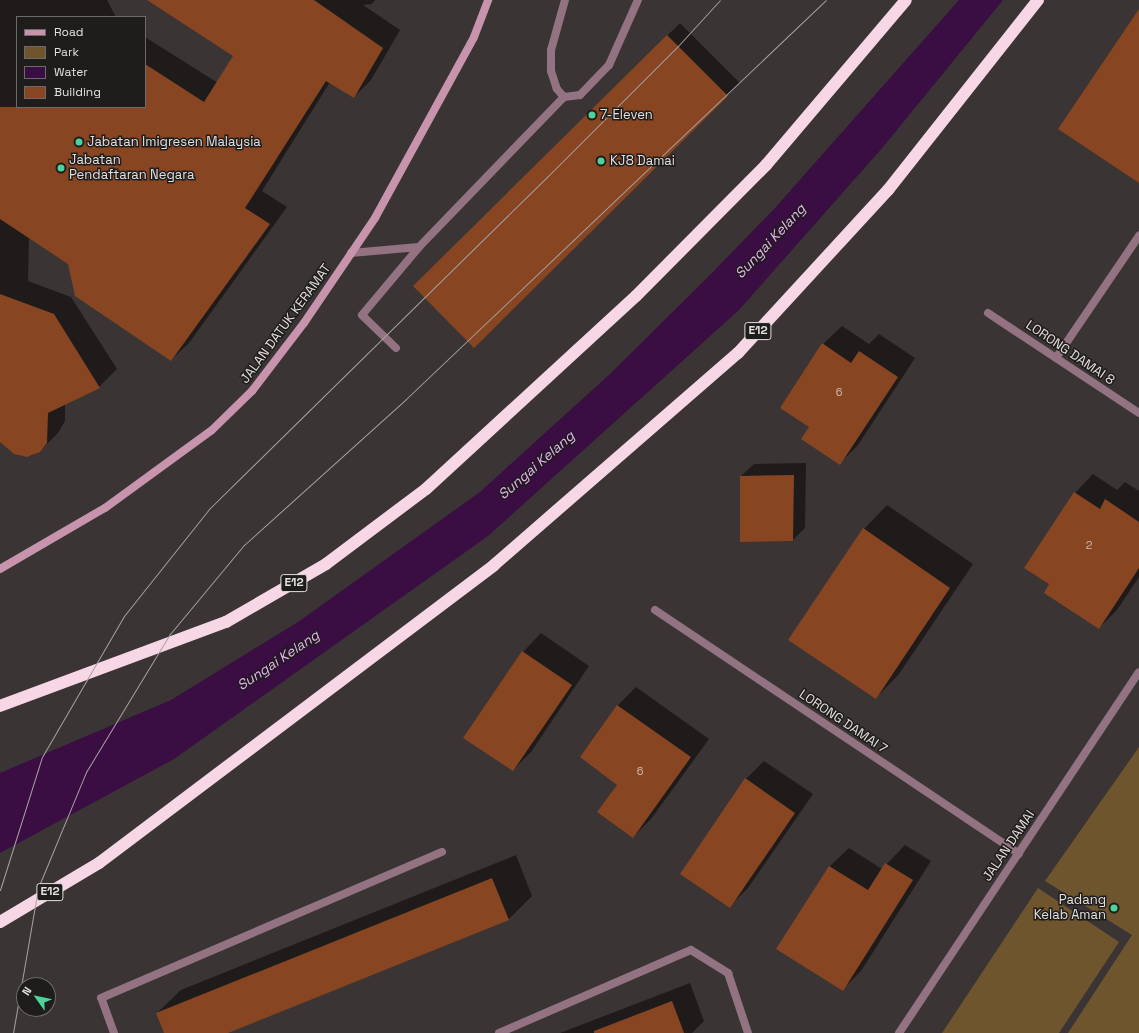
<!DOCTYPE html>
<html>
<head>
<meta charset="utf-8">
<style>
  body { margin:0 }
  #map { position:relative; width:1139px; height:1033px; overflow:hidden; background:#3a3434; font-family:"Space Grotesk",sans-serif }
  div>[style] { position:absolute }
  .green>* { inset:0; background:#6f552e }
  .water>* { inset:0; background:#3a0d43 }
  .shadow>* { inset:0; background:#0007 }
  .building>* { inset:0; background:#884522 }
  .lane>* { height:8px; margin:-4px; padding:0 4px; transform-origin:4px; border-radius:4px; background:#937382 }
  .street>* { height:8px; margin:-4px; padding:0 4px; transform-origin:4px; border-radius:4px; background:#937382 }
  .secondary>* { height:8px; margin:-4px; padding:0 4px; transform-origin:4px; border-radius:4px; background:#c894ad }
  .highway>* { height:12px; margin:-6px; padding:0 6px; transform-origin:6px; border-radius:6px; background:#f7d7e5 }
  .tram>* { height:1px; margin:-0.5px; padding:0 0.5px; transform-origin:0.5px; border-radius:0.5px; background:#a7a3a3 }
  .dots>* { width:11px; height:11px; translate:-50% -50%; box-sizing:border-box; border:2px solid #1f1c1c; border-radius:50% }
  span { translate:-50% -50%; white-space:nowrap; text-align:center; line-height:1.15; -webkit-text-stroke:3px #1f1c1c; paint-order:stroke }
  .number-label { font-size:11px; color:#cdb9b0 }
  .number-label span { -webkit-text-stroke-width:0 }
  .shield-label span { padding:1px 3px; background:#1f1c1c; border:1px solid; border-radius:3px; -webkit-text-stroke-width:0 }
  .shield-label { font-size:12px; color:#e4e0e0; font-weight:700 }
  .poi-label { font-size:13px; color:#e4e0e0 }
  .left { translate:0 -50%; text-align:left }
  .right { translate:-100% -50%; text-align:right }
  .street-label { font-size:13px; color:#e4e0e0 }
  .water-label { font-size:14px; color:#e9b3f5; font-style:italic }
  .legend { position:absolute; left:16px; top:16px; width:130px; height:92px; box-sizing:border-box; background:#1f1c1c; border:1px solid #6e6a6a; margin:0; padding:5px 7px; list-style:none; font-size:12px; color:#e4e0e0 }
  .legend li { display:flex; align-items:center; gap:8px; height:20px }
  .legend b { width:20px; border:1px solid #6e6a6a }
  .north { position:absolute; left:16px; top:977px; width:40px; height:40px; box-sizing:border-box; background:#1f1c1c; border:1px solid #6e6a6a; border-radius:50%; rotate:303deg; font-size:11px; font-weight:700; line-height:16px; text-align:center; color:#e4e0e0 }
  .north::after { content:''; display:block; margin:auto; width:14px; height:18px; background:#4dd39a; clip-path:polygon(50% 0,100% 100%,50% 72%,0 100%) }
</style>
</head>
<body>
<div id="map">
  <div class="green">
    <div style="clip-path:polygon(1139px 747px,1139px 1033px,1068px 1033px,1132px 935px,1045px 881px)"></div>
    <div style="clip-path:polygon(1038px 888px,1119px 942px,1059px 1033px,942px 1033px)"></div>
  </div>
  <div class="water">
    <div style="clip-path:polygon(959px 0,1003px 0,883px 147px,739px 310px,488px 536px,174px 759px,0 853px,0 773px,171px 700px,298px 622px,480px 492px,610px 374px,708px 277px,775px 208px)"></div>
  </div>
  <div class="shadow">
    <div style="clip-path:polygon(0 0,107px 0,116px 17px,17px 17px,17px 107px,145px 107px,145px 37px,218px 83px,235px 56px,149px 0,375px 0,372px 4px,363px 5px,400px 30px,371px 80px,354px 97px,330px 82px,262px 191px,287px 207px,189px 343px,171px 360px,69px 264px,29px 237px,28px 281px,71px 297px,117px 369px,99px 387px,65px 404px,65px 421px,58px 433px,40px 451px,31px 456px,21px 456px,0 441px)"></div>
    <div style="clip-path:polygon(680px 23px,740px 83px,474px 346px,414px 286px)"></div>
    <div style="clip-path:polygon(842px 326px,869px 344px,879px 334px,915px 358px,858px 445px,840px 463px,810px 427px,823px 344px)"></div>
    <div style="clip-path:polygon(806px 463px,805px 528px,793px 540px,741px 476px,754px 464px)"></div>
    <div style="clip-path:polygon(1093px 474px,1117px 490px,1125px 482px,1139px 491px,1139px 577px,1117px 610px,1099px 628px,1050px 584px,1075px 493px)"></div>
    <div style="clip-path:polygon(887px 505px,973px 564px,899px 674px,876px 698px,864px 529px)"></div>
    <div style="clip-path:polygon(541px 633px,589px 666px,531px 752px,513px 770px,523px 652px)"></div>
    <div style="clip-path:polygon(636px 687px,709px 739px,651px 819px,633px 837px,618px 784px,581px 757px,618px 705px)"></div>
    <div style="clip-path:polygon(764px 761px,813px 794px,748px 888px,730px 906px,746px 779px)"></div>
    <div style="clip-path:polygon(905px 845px,931px 861px,861px 971px,842px 990px,778px 948px,830px 866px,849px 848px,882px 869px)"></div>
    <div style="clip-path:polygon(516px 855px,532px 896px,509px 919px,226px 1033px,165px 1033px,157px 1013px,181px 990px)"></div>
    <div style="clip-path:polygon(690px 983px,704px 1021px,692px 1033px,560px 1033px)"></div>
  </div>
  <div class="building">
    <div style="clip-path:polygon(147px 0,314px 0,383px 48px,354px 98px,326px 81px,245px 208px,270px 224px,171px 361px,75px 296px,68px 264px,0 219px,0 107px,145px 107px,145px 64px,204px 102px,233px 56px)"></div>
    <div style="clip-path:polygon(1139px 9px,1139px 183px,1058px 129px)"></div>
    <div style="clip-path:polygon(667px 35px,728px 96px,474px 348px,413px 286px)"></div>
    <div style="clip-path:polygon(0 294px,54px 314px,100px 388px,48px 413px,47px 443px,40px 452px,27px 457px,14px 454px,0 442px)"></div>
    <div style="clip-path:polygon(822px 343px,851px 363px,859px 351px,898px 377px,840px 465px,801px 439px,809px 427px,780px 408px)"></div>
    <div style="clip-path:polygon(794px 475px,793px 541px,740px 542px,740px 476px)"></div>
    <div style="clip-path:polygon(1074px 492px,1100px 509px,1105px 499px,1139px 522px,1139px 568px,1099px 629px,1044px 593px,1049px 584px,1024px 568px)"></div>
    <div style="clip-path:polygon(863px 528px,950px 588px,876px 699px,788px 640px)"></div>
    <div style="clip-path:polygon(522px 651px,572px 685px,513px 771px,463px 738px)"></div>
    <div style="clip-path:polygon(617px 705px,691px 757px,633px 838px,597px 812px,617px 785px,580px 757px)"></div>
    <div style="clip-path:polygon(745px 778px,795px 813px,730px 908px,680px 874px)"></div>
    <div style="clip-path:polygon(885px 863px,913px 880px,843px 991px,776px 949px,829px 866px,868px 890px)"></div>
    <div style="clip-path:polygon(492px 878px,509px 920px,228px 1033px,164px 1033px,156px 1013px)"></div>
    <div style="clip-path:polygon(672px 1001px,684px 1033px,594px 1033px,594px 1031px)"></div>
  </div>
  <div class="lane">
    <div style="left:565px;top:0;width:52px;rotate:105.6deg"></div>
    <div style="left:551px;top:50px;width:21px;rotate:90deg"></div>
    <div style="left:551px;top:71px;width:19px;rotate:72deg"></div>
    <div style="left:557px;top:89px;width:11px;rotate:49deg"></div>
    <div style="left:564px;top:97px;width:16px;rotate:-7deg"></div>
    <div style="left:580px;top:95px;width:42px;rotate:-46deg"></div>
    <div style="left:609px;top:65px;width:71px;rotate:-66deg"></div>
    <div style="left:351px;top:253px;width:68px;rotate:-5deg"></div>
    <div style="left:419px;top:247px;width:209px;rotate:-46deg"></div>
    <div style="left:396px;top:348px;width:47px;rotate:-135.9deg"></div>
    <div style="left:362px;top:315px;width:89px;rotate:-50deg"></div>
    <div style="left:114px;top:1033px;width:37px;rotate:-110deg"></div>
    <div style="left:101px;top:998px;width:371px;rotate:-23.2deg"></div>
    <div style="left:499px;top:1033px;width:209px;rotate:-23.4deg"></div>
    <div style="left:691px;top:950px;width:44px;rotate:31.9deg"></div>
    <div style="left:728px;top:973px;width:63px;rotate:71.6deg"></div>
  </div>
  <div class="street">
    <div style="left:988px;top:313px;width:181px;rotate:33.5deg"></div>
    <div style="left:1056px;top:358px;width:148px;rotate:-55.8deg"></div>
    <div style="left:655px;top:610px;width:438px;rotate:33.8deg"></div>
    <div style="left:899px;top:1033px;width:433px;rotate:-56.4deg"></div>
  </div>
  <div class="secondary">
    <div style="left:0;top:569px;width:121px;rotate:-30.2deg"></div>
    <div style="left:105px;top:508px;width:132px;rotate:-36.1deg"></div>
    <div style="left:212px;top:430px;width:56px;rotate:-44.3deg"></div>
    <div style="left:252px;top:391px;width:86px;rotate:-52.6deg"></div>
    <div style="left:304px;top:323px;width:127px;rotate:-55.9deg"></div>
    <div style="left:375px;top:218px;width:206px;rotate:-61.3deg"></div>
    <div style="left:474px;top:37px;width:40px;rotate:-69deg"></div>
  </div>
  <div class="highway">
    <div style="left:0;top:706px;width:241px;rotate:-20.4deg"></div>
    <div style="left:226px;top:622px;width:116px;rotate:-30.1deg"></div>
    <div style="left:326px;top:564px;width:125px;rotate:-36.9deg"></div>
    <div style="left:426px;top:489px;width:285px;rotate:-42.6deg"></div>
    <div style="left:636px;top:296px;width:185px;rotate:-45.2deg"></div>
    <div style="left:766px;top:165px;width:216px;rotate:-49.7deg"></div>
    <div style="left:0;top:922px;width:115px;rotate:-30.8deg"></div>
    <div style="left:99px;top:863px;width:495px;rotate:-37deg"></div>
    <div style="left:494px;top:565px;width:323px;rotate:-41deg"></div>
    <div style="left:738px;top:353px;width:222px;rotate:-47.4deg"></div>
    <div style="left:888px;top:190px;width:242px;rotate:-51.7deg"></div>
  </div>
  <div class="tram">
    <div style="left:0;top:890px;width:139px;rotate:-72.5deg"></div>
    <div style="left:42px;top:757px;width:163px;rotate:-59.8deg"></div>
    <div style="left:124px;top:616px;width:138px;rotate:-51.5deg"></div>
    <div style="left:210px;top:508px;width:474px;rotate:-44.5deg"></div>
    <div style="left:548px;top:176px;width:184px;rotate:-45deg"></div>
    <div style="left:678px;top:46px;width:62px;rotate:-47.6deg"></div>
    <div style="left:13px;top:1033px;width:147px;rotate:-80.2deg"></div>
    <div style="left:38px;top:888px;width:126px;rotate:-67.5deg"></div>
    <div style="left:86px;top:772px;width:162px;rotate:-58.7deg"></div>
    <div style="left:170px;top:634px;width:116px;rotate:-50.3deg"></div>
    <div style="left:244px;top:545px;width:218px;rotate:-42deg"></div>
    <div style="left:406px;top:399px;width:579px;rotate:-43.53deg"></div>
  </div>
  <div class="dots">
    <div style="left:592px;top:115px;background:#4dd39a"></div>
    <div style="left:79px;top:142px;background:#4dd39a"></div>
    <div style="left:601px;top:161px;background:#4dd39a"></div>
    <div style="left:61px;top:168px;background:#4dd39a"></div>
    <div style="left:1114px;top:908px;background:#4dd39a"></div>
  </div>
  <div class="number-label">
    <span style="left:839px;top:392px">6</span>
    <span style="left:1089px;top:545px">2</span>
    <span style="left:640px;top:771px">6</span>
  </div>
  <div class="shield-label">
    <span style="left:758px;top:331px">E12</span>
    <span style="left:294px;top:583px">E12</span>
    <span style="left:50px;top:892px">E12</span>
  </div>
  <div class="poi-label">
    <span class="left" style="left:600px;top:115px">7-Eleven</span>
    <span class="left" style="left:87px;top:142px">Jabatan Imigresen Malaysia</span>
    <span class="left" style="left:69px;top:168px">Jabatan<br>Pendaftaran Negara</span>
    <span class="left" style="left:610px;top:161px">KJ8 Damai</span>
    <span class="right" style="left:1106px;top:908px">Padang<br>Kelab Aman</span>
  </div>
  <div class="street-label">
    <span style="left:286px;top:324px;rotate:-54deg">JALAN DATUK KERAMAT</span>
    <span style="left:1070px;top:353px;rotate:34deg">LORONG DAMAI 8</span>
    <span style="left:843px;top:722px;rotate:34deg">LORONG DAMAI 7</span>
    <span style="left:1009px;top:846px;rotate:-56deg">JALAN DAMAI</span>
  </div>
  <div class="water-label">
    <span style="left:770px;top:241px;rotate:-47deg">Sungai Kelang</span>
    <span style="left:536px;top:465px;rotate:-41deg">Sungai Kelang</span>
    <span style="left:278px;top:660px;rotate:-34deg">Sungai Kelang</span>
  </div>
  <ul class="legend">
  <li><b style="height:5px;background:#c894ad"></b>Road</li>
  <li><b style="height:11px;background:#6f552e"></b>Park</li>
  <li><b style="height:11px;background:#3a0d43"></b>Water</li>
  <li><b style="height:11px;background:#884522"></b>Building</li>
  </ul>
  <div class="north">N</div>
</div>
</body>
</html>
